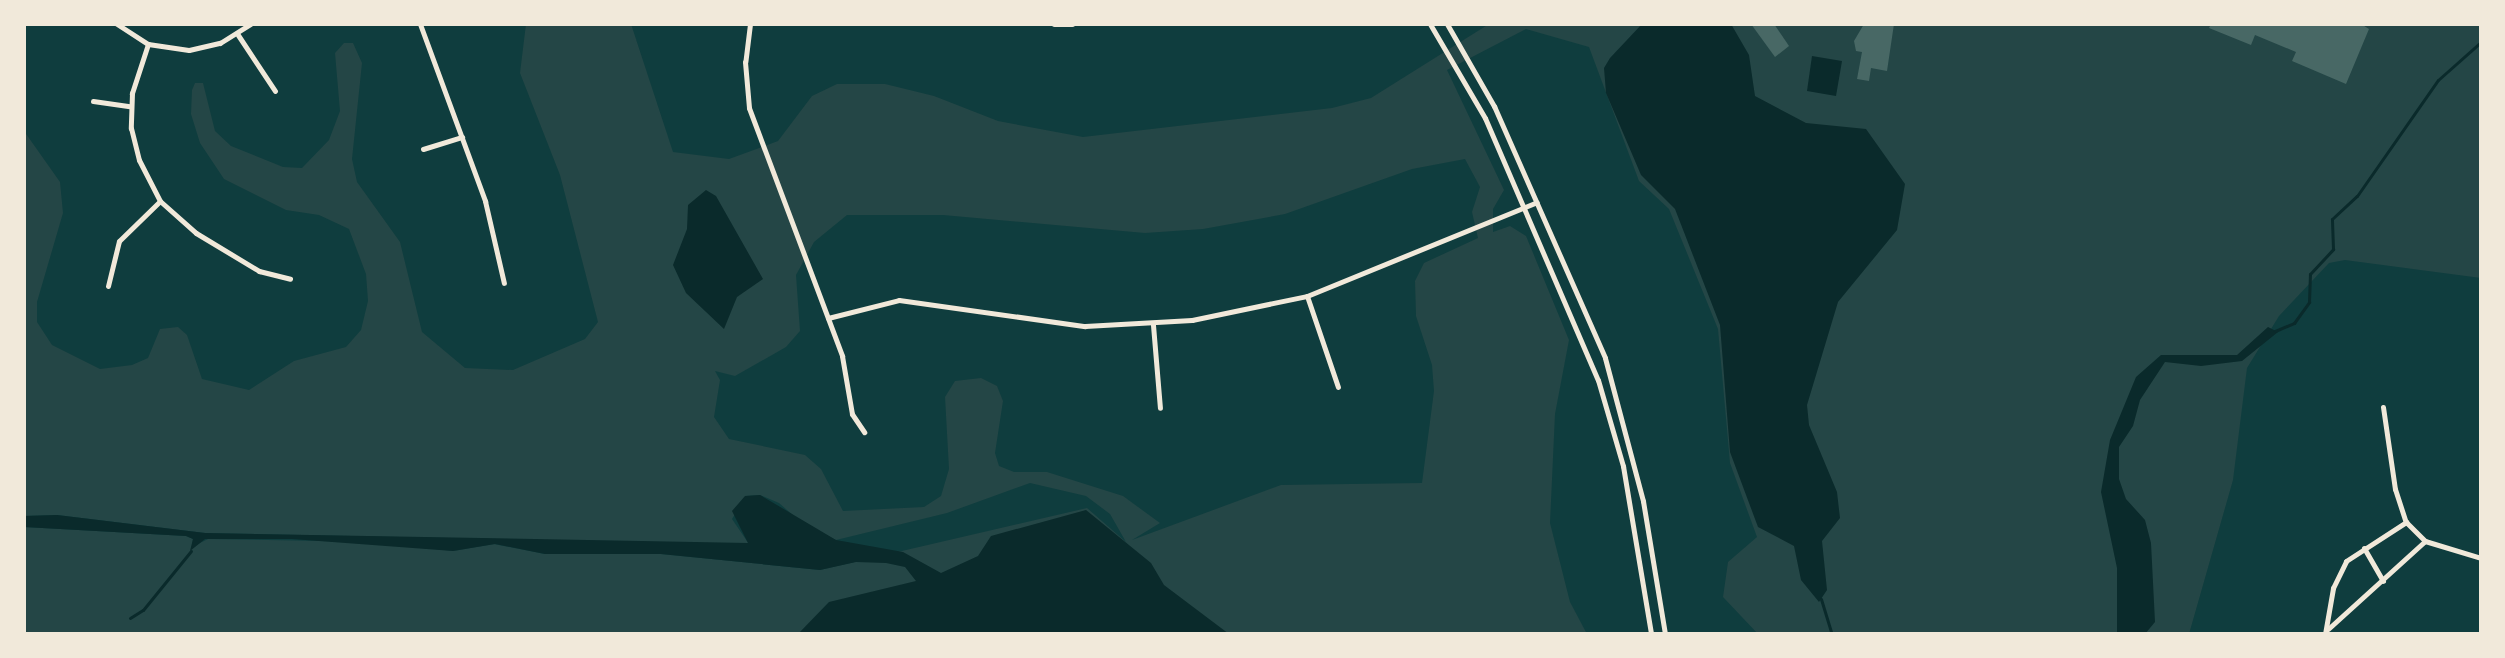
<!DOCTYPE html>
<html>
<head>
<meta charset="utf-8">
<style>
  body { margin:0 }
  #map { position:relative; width:2505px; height:658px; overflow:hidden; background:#0f3d3e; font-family:"Work Sans",sans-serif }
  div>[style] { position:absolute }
  .green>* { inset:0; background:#244646 }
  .water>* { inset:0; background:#0a2a2b }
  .stream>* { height:3px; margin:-1.5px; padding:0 1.5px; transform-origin:1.5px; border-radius:1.5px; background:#0a2a2b }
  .building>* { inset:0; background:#486865 }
  .minor>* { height:5px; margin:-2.5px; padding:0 2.5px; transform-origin:2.5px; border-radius:2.5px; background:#f1e9da }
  span { translate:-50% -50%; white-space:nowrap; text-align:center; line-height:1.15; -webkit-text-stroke:6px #f1e9da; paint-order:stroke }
  .frame { position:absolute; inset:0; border:26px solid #f1e9da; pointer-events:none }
</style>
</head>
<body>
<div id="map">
  <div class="green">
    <div style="clip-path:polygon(evenodd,526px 24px,631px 24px,673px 152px,729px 159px,778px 141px,812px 96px,837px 84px,885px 84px,934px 96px,998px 121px,1083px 137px,1332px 108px,1371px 98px,1489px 24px,2481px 24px,2481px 278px,2345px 260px,2329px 263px,2279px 316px,2247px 368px,2233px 480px,2189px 634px,1758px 634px,1723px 597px,1728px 562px,1757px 537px,1730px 463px,1718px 329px,1669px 209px,1639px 181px,1589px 47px,1526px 29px,1447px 70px,1504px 190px,1493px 209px,1493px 232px,1510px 226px,1526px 236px,1569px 340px,1555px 414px,1550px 523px,1570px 602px,1587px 634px,24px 634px,24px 527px,186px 536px,193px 539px,192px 547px,208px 539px,375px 542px,453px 551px,494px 544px,545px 554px,661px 554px,820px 570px,1087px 508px,1126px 542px,1110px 514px,1086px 496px,1030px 483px,947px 513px,836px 540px,803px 524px,779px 503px,760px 495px,746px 496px,732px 519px,749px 544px,205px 533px,57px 515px,24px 516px,24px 131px,60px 182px,63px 213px,37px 302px,37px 322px,52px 345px,100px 369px,132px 365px,148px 358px,160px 329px,178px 327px,187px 335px,202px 379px,249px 390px,294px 361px,346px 347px,361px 330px,368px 301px,366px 274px,349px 229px,319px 215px,286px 210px,224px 179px,200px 143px,191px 114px,192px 90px,195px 83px,203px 83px,215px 131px,231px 146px,283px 167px,302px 168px,329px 140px,340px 111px,335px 53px,344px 43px,353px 43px,362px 63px,352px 159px,357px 182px,400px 242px,422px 332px,465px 368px,513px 370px,585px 339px,598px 322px,560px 175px,520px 73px,526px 24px,1465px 159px,1480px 187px,1472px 212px,1478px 238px,1424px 263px,1415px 281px,1416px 316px,1432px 365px,1434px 391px,1422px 483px,1281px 485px,1132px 540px,1160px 523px,1123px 496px,1047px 472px,1014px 472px,999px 466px,995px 453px,1003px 401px,997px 386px,981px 378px,955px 381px,945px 397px,949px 469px,941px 496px,924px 507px,843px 511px,821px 469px,805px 455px,729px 439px,714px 417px,720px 380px,715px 371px,735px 376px,786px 347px,800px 331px,796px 275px,814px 242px,847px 215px,943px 215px,1145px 233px,1203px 229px,1285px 214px,1412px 169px,1465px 159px)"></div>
  </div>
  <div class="water">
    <div style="clip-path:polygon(1642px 24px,1731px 24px,1749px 55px,1755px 96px,1806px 123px,1866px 129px,1905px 184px,1897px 230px,1838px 302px,1807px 405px,1809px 425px,1837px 492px,1840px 518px,1822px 541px,1827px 590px,1819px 602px,1801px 580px,1794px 546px,1758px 527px,1730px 452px,1720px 325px,1675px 209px,1641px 175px,1606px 93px,1604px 68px,1610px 58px)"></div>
    <div style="clip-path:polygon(1812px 56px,1842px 61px,1836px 96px,1807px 91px)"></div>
    <div style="clip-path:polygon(706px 190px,716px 196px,763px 279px,737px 297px,724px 329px,686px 293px,673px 265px,687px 229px,688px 205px)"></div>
    <div style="clip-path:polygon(2268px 327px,2278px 332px,2242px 361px,2201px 366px,2165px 362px,2140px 400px,2133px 426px,2119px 447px,2119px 479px,2126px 499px,2145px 520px,2151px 543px,2155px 622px,2145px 634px,2117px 634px,2117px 568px,2101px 492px,2110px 440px,2136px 377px,2161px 355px,2237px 355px)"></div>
    <div style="clip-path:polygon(760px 495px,836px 540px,903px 552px,941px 573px,978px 556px,991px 536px,1086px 510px,1151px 563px,1164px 585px,1229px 634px,798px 634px,829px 602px,916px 581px,905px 567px,886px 563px,856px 562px,820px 570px,661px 554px,545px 554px,495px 544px,453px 551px,292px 539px,205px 539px,190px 551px,193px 539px,186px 536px,24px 527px,24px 516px,57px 515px,205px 533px,748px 543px,732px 511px,745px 496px)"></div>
  </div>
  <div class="stream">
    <div style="left:2275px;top:331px;width:21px;rotate:-23deg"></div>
    <div style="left:2294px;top:323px;width:26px;rotate:-54deg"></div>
    <div style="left:2309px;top:302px;width:28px;rotate:-88deg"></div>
    <div style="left:2310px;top:274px;width:34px;rotate:-47deg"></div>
    <div style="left:2333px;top:249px;width:30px;rotate:-92deg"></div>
    <div style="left:2332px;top:219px;width:34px;rotate:-43deg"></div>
    <div style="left:2357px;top:196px;width:141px;rotate:-55.1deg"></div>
    <div style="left:2438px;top:80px;width:57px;rotate:-41.5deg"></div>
    <div style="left:1821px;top:599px;width:37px;rotate:73deg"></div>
    <div style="left:130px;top:618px;width:15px;rotate:-32deg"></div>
    <div style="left:143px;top:610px;width:76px;rotate:-50.9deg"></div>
  </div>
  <div class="building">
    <div style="clip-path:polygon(1751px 24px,1774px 24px,1789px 46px,1775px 57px)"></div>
    <div style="clip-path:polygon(1864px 24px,1894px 24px,1887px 71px,1871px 68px,1869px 81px,1857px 79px,1862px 52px,1856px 51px,1854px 41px)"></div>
    <div style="clip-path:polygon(2211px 24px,2361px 24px,2369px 29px,2346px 84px,2292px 61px,2296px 52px,2255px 35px,2251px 45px,2209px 28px)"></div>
  </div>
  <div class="minor">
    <div style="left:117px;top:24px;width:37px;rotate:33deg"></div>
    <div style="left:148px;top:44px;width:41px;rotate:8.3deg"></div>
    <div style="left:189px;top:50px;width:32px;rotate:-13deg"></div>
    <div style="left:220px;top:43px;width:36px;rotate:-32deg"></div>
    <div style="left:420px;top:24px;width:189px;rotate:69.8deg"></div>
    <div style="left:485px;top:201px;width:84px;rotate:77deg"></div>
    <div style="left:750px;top:24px;width:38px;rotate:97deg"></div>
    <div style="left:745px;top:62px;width:46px;rotate:85deg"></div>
    <div style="left:749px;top:108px;width:265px;rotate:69.4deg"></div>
    <div style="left:842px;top:356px;width:59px;rotate:80.2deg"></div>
    <div style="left:852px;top:414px;width:22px;rotate:56deg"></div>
    <div style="left:1054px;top:24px;width:18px"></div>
    <div style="left:1430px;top:24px;width:109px;rotate:59.7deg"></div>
    <div style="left:1485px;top:118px;width:285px;rotate:66.7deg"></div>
    <div style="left:1598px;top:380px;width:90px;rotate:73.8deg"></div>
    <div style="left:1623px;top:466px;width:170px;rotate:80.5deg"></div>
    <div style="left:1447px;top:24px;width:95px;rotate:60.2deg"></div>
    <div style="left:1494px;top:106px;width:275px;rotate:66.2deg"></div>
    <div style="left:1605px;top:358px;width:148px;rotate:75.1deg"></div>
    <div style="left:1643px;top:501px;width:135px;rotate:80.6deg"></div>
    <div style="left:238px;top:35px;width:67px;rotate:56.5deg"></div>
    <div style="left:148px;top:44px;width:52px;rotate:108.1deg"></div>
    <div style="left:132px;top:93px;width:35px;rotate:92deg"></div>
    <div style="left:131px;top:128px;width:33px;rotate:76deg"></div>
    <div style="left:139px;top:160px;width:46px;rotate:62.9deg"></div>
    <div style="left:160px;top:201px;width:48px;rotate:41.6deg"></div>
    <div style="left:196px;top:233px;width:74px;rotate:31.1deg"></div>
    <div style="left:259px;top:271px;width:32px;rotate:14deg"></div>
    <div style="left:93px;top:101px;width:37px;rotate:8deg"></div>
    <div style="left:423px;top:149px;width:41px;rotate:-17.1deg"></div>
    <div style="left:108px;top:286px;width:46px;rotate:-76.3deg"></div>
    <div style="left:119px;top:241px;width:57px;rotate:-44.3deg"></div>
    <div style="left:1307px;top:296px;width:96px;rotate:71.2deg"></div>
    <div style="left:828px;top:318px;width:73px;rotate:-14.2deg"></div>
    <div style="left:899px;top:300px;width:188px;rotate:8deg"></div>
    <div style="left:1085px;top:326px;width:107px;rotate:-3.2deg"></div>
    <div style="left:1192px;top:320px;width:117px;rotate:-11.8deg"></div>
    <div style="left:1307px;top:296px;width:248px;rotate:-22.2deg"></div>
    <div style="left:1153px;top:325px;width:83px;rotate:85.2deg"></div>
    <div style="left:2383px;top:407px;width:83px;rotate:81.7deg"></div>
    <div style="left:2395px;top:489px;width:35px;rotate:72deg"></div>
    <div style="left:2406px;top:522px;width:27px;rotate:45deg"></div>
    <div style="left:2425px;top:541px;width:59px;rotate:16.9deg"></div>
    <div style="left:2364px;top:548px;width:38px;rotate:60deg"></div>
    <div style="left:2328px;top:629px;width:131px;rotate:-42.2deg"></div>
    <div style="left:2325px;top:634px;width:47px;rotate:-80.1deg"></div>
    <div style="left:2333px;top:588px;width:30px;rotate:-64deg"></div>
    <div style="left:2346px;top:561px;width:72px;rotate:-33deg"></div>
  </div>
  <div class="frame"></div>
</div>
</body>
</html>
